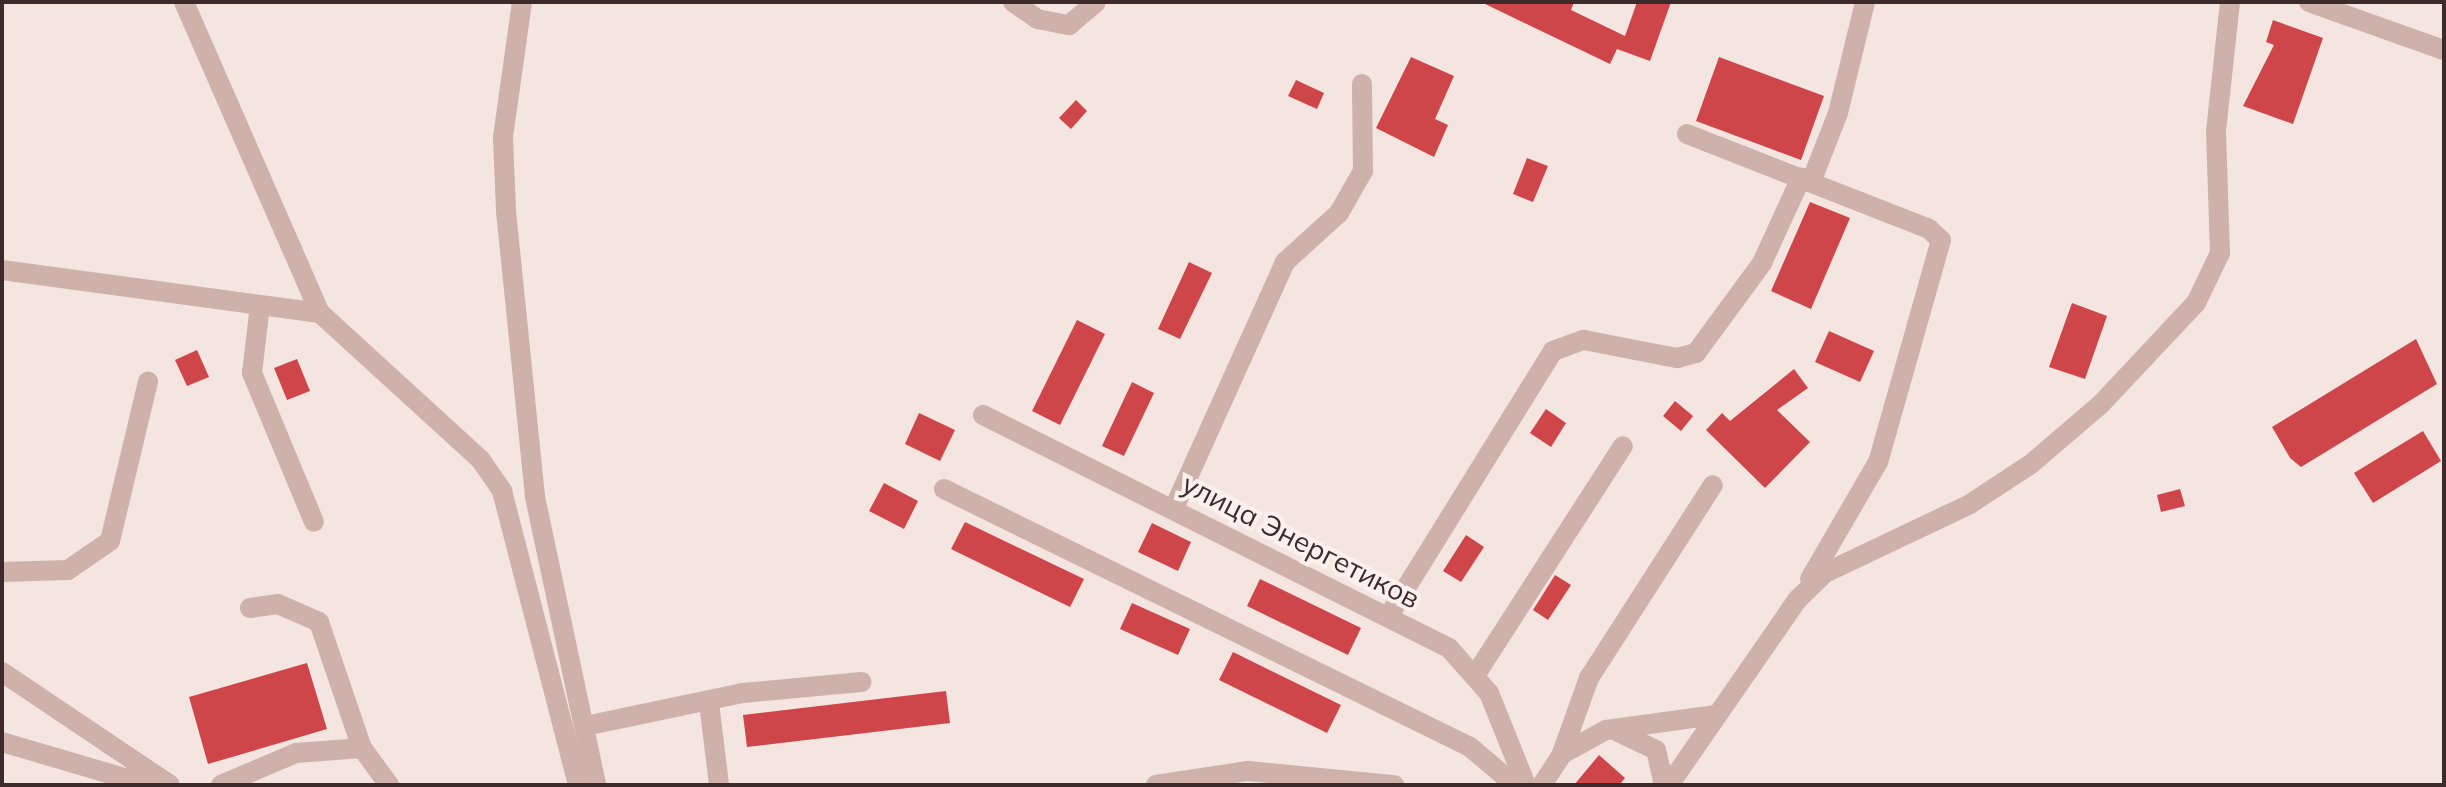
<!DOCTYPE html>
<html>
<head>
<meta charset="utf-8">
<style>
  body { margin:0 }
  #map { position:relative; width:2446px; height:787px; overflow:hidden; background:#f5e5e0; font-family:Mulish,sans-serif }
  div>[style] { position:absolute }
  .building>* { inset:0; background:#ce454a }
  .minor>* { height:20px; margin:-10px; padding:0 10px; transform-origin:10px; border-radius:10px; background:#ceb1aa }
  span { translate:-50% -50%; white-space:nowrap; text-align:center; line-height:1.15; -webkit-text-stroke:8px #fcf1ed; paint-order:stroke }
  .street-label { font-size:28px; color:#3c2b2a }
  .frame { position:absolute; inset:0; border:4px solid #3c2b2a; pointer-events:none }
</style>
</head>
<body>
<div id="map">
  <div class="building">
    <div style="clip-path:polygon(1481px 2px,1574px 2px,1571px 10px,1625px 36px,1637px 2px,1671px 2px,1650px 61px,1617px 49px,1610px 64px)"></div>
    <div style="clip-path:polygon(2273px 20px,2323px 38px,2293px 124px,2243px 106px,2274px 45px,2266px 42px)"></div>
    <div style="clip-path:polygon(1411px 57px,1454px 76px,1435px 119px,1448px 125px,1434px 157px,1376px 128px)"></div>
    <div style="clip-path:polygon(1719px 57px,1824px 96px,1801px 160px,1696px 121px)"></div>
    <div style="clip-path:polygon(1296px 80px,1324px 93px,1317px 109px,1288px 96px)"></div>
    <div style="clip-path:polygon(1076px 100px,1087px 111px,1071px 129px,1059px 118px)"></div>
    <div style="clip-path:polygon(1527px 158px,1548px 166px,1533px 202px,1513px 194px)"></div>
    <div style="clip-path:polygon(1810px 202px,1850px 218px,1811px 309px,1771px 291px)"></div>
    <div style="clip-path:polygon(1189px 262px,1212px 273px,1180px 339px,1158px 329px)"></div>
    <div style="clip-path:polygon(2072px 303px,2107px 316px,2085px 379px,2049px 367px)"></div>
    <div style="clip-path:polygon(1077px 320px,1105px 334px,1060px 425px,1032px 411px)"></div>
    <div style="clip-path:polygon(1829px 331px,1874px 351px,1860px 382px,1815px 362px)"></div>
    <div style="clip-path:polygon(2416px 339px,2437px 384px,2301px 467px,2290px 458px,2272px 427px)"></div>
    <div style="clip-path:polygon(197px 350px,209px 377px,187px 386px,175px 360px)"></div>
    <div style="clip-path:polygon(297px 359px,310px 391px,287px 400px,274px 368px)"></div>
    <div style="clip-path:polygon(1794px 369px,1808px 388px,1777px 410px,1810px 442px,1765px 488px,1706px 430px,1722px 413px,1730px 421px)"></div>
    <div style="clip-path:polygon(1132px 382px,1154px 393px,1124px 456px,1102px 446px)"></div>
    <div style="clip-path:polygon(1675px 401px,1693px 416px,1681px 431px,1663px 416px)"></div>
    <div style="clip-path:polygon(1546px 409px,1566px 423px,1551px 447px,1530px 433px)"></div>
    <div style="clip-path:polygon(919px 413px,955px 430px,940px 461px,905px 444px)"></div>
    <div style="clip-path:polygon(2423px 431px,2441px 461px,2373px 503px,2354px 473px)"></div>
    <div style="clip-path:polygon(884px 483px,918px 501px,904px 529px,869px 511px)"></div>
    <div style="clip-path:polygon(2180px 489px,2185px 506px,2161px 512px,2157px 495px)"></div>
    <div style="clip-path:polygon(965px 522px,1084px 579px,1070px 607px,951px 549px)"></div>
    <div style="clip-path:polygon(1152px 523px,1191px 542px,1178px 571px,1138px 552px)"></div>
    <div style="clip-path:polygon(1466px 535px,1484px 547px,1461px 582px,1443px 571px)"></div>
    <div style="clip-path:polygon(1555px 575px,1571px 585px,1548px 620px,1533px 610px)"></div>
    <div style="clip-path:polygon(1260px 579px,1361px 628px,1348px 655px,1247px 606px)"></div>
    <div style="clip-path:polygon(1132px 603px,1190px 629px,1178px 655px,1120px 629px)"></div>
    <div style="clip-path:polygon(1233px 652px,1341px 705px,1327px 733px,1219px 680px)"></div>
    <div style="clip-path:polygon(307px 663px,327px 729px,208px 764px,189px 697px)"></div>
    <div style="clip-path:polygon(946px 691px,950px 723px,747px 747px,743px 715px)"></div>
    <div style="clip-path:polygon(1599px 755px,1625px 778px,1619px 785px,1574px 785px)"></div>
  </div>
  <div class="minor">
    <div style="left:184px;top:2px;width:339px;rotate:66.4deg"></div>
    <div style="left:320px;top:313px;width:217px;rotate:42.4deg"></div>
    <div style="left:480px;top:459px;width:39px;rotate:55deg"></div>
    <div style="left:502px;top:491px;width:304px;rotate:75.5deg"></div>
    <div style="left:522px;top:2px;width:137px;rotate:98deg"></div>
    <div style="left:503px;top:138px;width:73px;rotate:87.6deg"></div>
    <div style="left:506px;top:211px;width:287px;rotate:84.2deg"></div>
    <div style="left:535px;top:497px;width:294px;rotate:78deg"></div>
    <div style="left:1013px;top:2px;width:29px;rotate:35deg"></div>
    <div style="left:1037px;top:19px;width:33px;rotate:11deg"></div>
    <div style="left:1069px;top:25px;width:35px;rotate:-40deg"></div>
    <div style="left:2309px;top:2px;width:143px;rotate:19.6deg"></div>
    <div style="left:1687px;top:134px;width:260px;rotate:21.4deg"></div>
    <div style="left:1929px;top:229px;width:16px;rotate:43deg"></div>
    <div style="left:1941px;top:240px;width:231px;rotate:105.8deg"></div>
    <div style="left:1878px;top:462px;width:135px;rotate:120.2deg"></div>
    <div style="left:1811px;top:182px;width:74px;rotate:-68.6deg"></div>
    <div style="left:1838px;top:113px;width:114px;rotate:-76.3deg"></div>
    <div style="left:2px;top:270px;width:321px;rotate:7.7deg"></div>
    <div style="left:260px;top:305px;width:68px;rotate:96.7deg"></div>
    <div style="left:252px;top:373px;width:161px;rotate:67.4deg"></div>
    <div style="left:983px;top:415px;width:521px;rotate:26.57deg"></div>
    <div style="left:1449px;top:648px;width:60px;rotate:48.4deg"></div>
    <div style="left:1489px;top:693px;width:99px;rotate:68.1deg"></div>
    <div style="left:944px;top:489px;width:586px;rotate:26.13deg"></div>
    <div style="left:1470px;top:747px;width:59px;rotate:40.2deg"></div>
    <div style="left:1174px;top:508px;width:270px;rotate:-65.7deg"></div>
    <div style="left:1285px;top:262px;width:73px;rotate:-42.2deg"></div>
    <div style="left:1339px;top:213px;width:48px;rotate:-60.3deg"></div>
    <div style="left:1363px;top:171px;width:87px;rotate:-90.7deg"></div>
    <div style="left:2px;top:572px;width:66px;rotate:-1.7deg"></div>
    <div style="left:68px;top:570px;width:51px;rotate:-34.6deg"></div>
    <div style="left:110px;top:541px;width:164px;rotate:-76.6deg"></div>
    <div style="left:250px;top:608px;width:28px;rotate:-8deg"></div>
    <div style="left:278px;top:604px;width:45px;rotate:23.7deg"></div>
    <div style="left:319px;top:622px;width:133px;rotate:71.2deg"></div>
    <div style="left:1388px;top:617px;width:313px;rotate:-58.2deg"></div>
    <div style="left:1553px;top:351px;width:33px;rotate:-20deg"></div>
    <div style="left:1584px;top:340px;width:95px;rotate:11deg"></div>
    <div style="left:1677px;top:358px;width:20px;rotate:-15deg"></div>
    <div style="left:1696px;top:353px;width:112px;rotate:-53.7deg"></div>
    <div style="left:1762px;top:263px;width:94px;rotate:-65.4deg"></div>
    <div style="left:2px;top:672px;width:202px;rotate:33.9deg"></div>
    <div style="left:1476px;top:674px;width:271px;rotate:-57.2deg"></div>
    <div style="left:709px;top:703px;width:83px;rotate:83deg"></div>
    <div style="left:585px;top:726px;width:161px;rotate:-11.8deg"></div>
    <div style="left:743px;top:693px;width:119px;rotate:-5.3deg"></div>
    <div style="left:1618px;top:732px;width:42px;rotate:25.3deg"></div>
    <div style="left:1656px;top:750px;width:36px;rotate:77deg"></div>
    <div style="left:2px;top:742px;width:152px;rotate:16.4deg"></div>
    <div style="left:1564px;top:753px;width:48px;rotate:-28.7deg"></div>
    <div style="left:1606px;top:730px;width:111px;rotate:-7.8deg"></div>
    <div style="left:221px;top:785px;width:82px;rotate:-23.1deg"></div>
    <div style="left:296px;top:753px;width:66px;rotate:-4.3deg"></div>
    <div style="left:362px;top:748px;width:46px;rotate:53.9deg"></div>
    <div style="left:1156px;top:785px;width:93px;rotate:-8.7deg"></div>
    <div style="left:1248px;top:771px;width:147px;rotate:5.5deg"></div>
    <div style="left:1542px;top:785px;width:35px;rotate:-57deg"></div>
    <div style="left:1561px;top:756px;width:83px;rotate:-70.3deg"></div>
    <div style="left:1589px;top:678px;width:229px;rotate:-57.3deg"></div>
    <div style="left:1669px;top:785px;width:225px;rotate:-55.3deg"></div>
    <div style="left:1797px;top:600px;width:39px;rotate:-44deg"></div>
    <div style="left:1825px;top:573px;width:161px;rotate:-25.4deg"></div>
    <div style="left:1970px;top:504px;width:73px;rotate:-33.3deg"></div>
    <div style="left:2031px;top:464px;width:92px;rotate:-40.6deg"></div>
    <div style="left:2101px;top:404px;width:139px;rotate:-46.8deg"></div>
    <div style="left:2196px;top:303px;width:55px;rotate:-64.4deg"></div>
    <div style="left:2220px;top:253px;width:122px;rotate:-91.9deg"></div>
    <div style="left:2216px;top:131px;width:130px;rotate:-83.8deg"></div>
  </div>
  <div class="street-label">
    <span style="left:1301px;top:541px;rotate:27deg">улица Энергетиков</span>
  </div>
  <div class="frame"></div>
</div>
</body>
</html>
